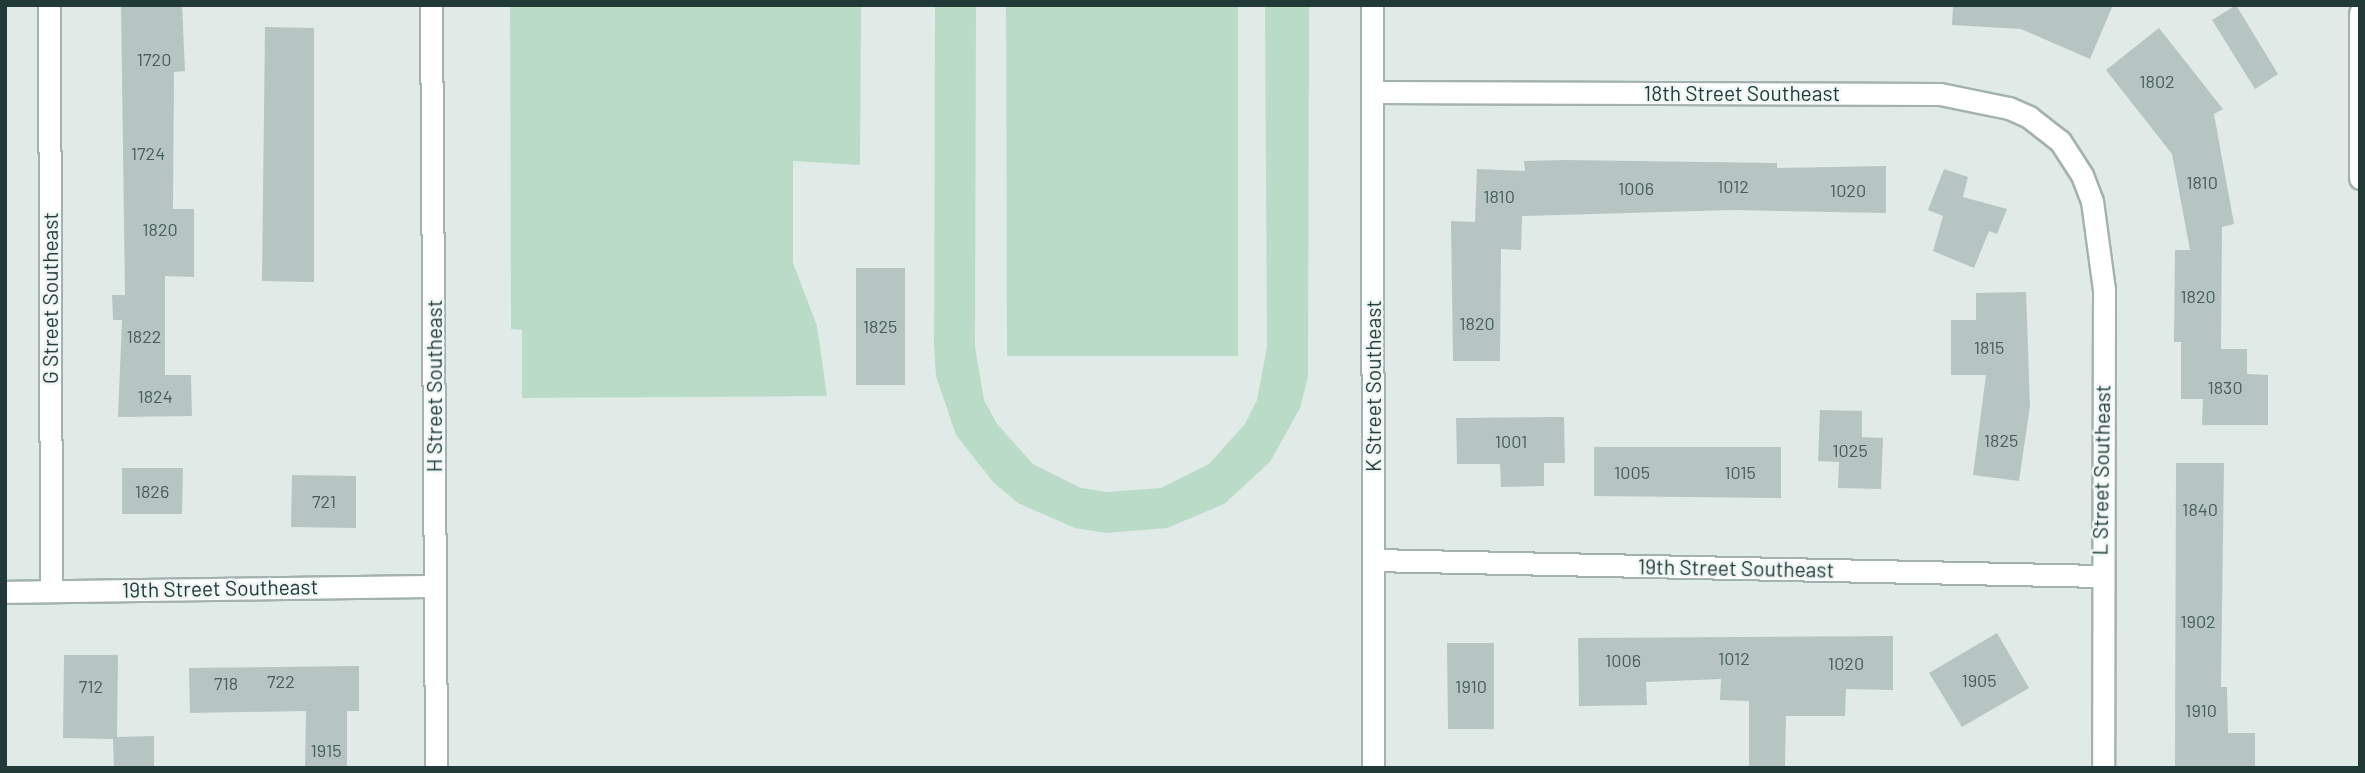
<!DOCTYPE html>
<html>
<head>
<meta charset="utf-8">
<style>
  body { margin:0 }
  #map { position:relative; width:2365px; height:773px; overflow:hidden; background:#e0ebe8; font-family:Barlow,sans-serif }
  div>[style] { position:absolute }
  .green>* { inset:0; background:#b9dbc8 }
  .building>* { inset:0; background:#b6c5c1 }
  .roads { filter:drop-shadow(2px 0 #a3b2b0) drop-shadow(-2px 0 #a3b2b0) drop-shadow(0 2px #a3b2b0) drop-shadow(0 -2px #a3b2b0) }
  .street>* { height:21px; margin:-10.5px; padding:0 10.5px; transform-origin:10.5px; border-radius:10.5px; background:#fff }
  .secondary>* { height:21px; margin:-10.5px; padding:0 10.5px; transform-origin:10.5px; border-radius:10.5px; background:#fff }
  span { translate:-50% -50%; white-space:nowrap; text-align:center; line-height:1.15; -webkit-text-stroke:5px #f0f7f5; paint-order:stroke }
  .number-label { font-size:18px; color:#465d5a }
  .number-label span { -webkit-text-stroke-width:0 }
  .street-label { font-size:21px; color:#213a38 }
  .frame { position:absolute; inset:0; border:7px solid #213a38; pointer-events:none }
</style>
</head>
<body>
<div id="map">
  <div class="green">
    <div style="clip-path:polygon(510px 5px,861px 5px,860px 165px,793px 161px,793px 263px,817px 326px,827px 396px,522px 398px,522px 330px,511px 329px)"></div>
    <div style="clip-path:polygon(935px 5px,976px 5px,975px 347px,984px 400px,997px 424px,1033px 464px,1081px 488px,1107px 492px,1161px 488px,1209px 464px,1245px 424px,1257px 400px,1267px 347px,1265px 5px,1309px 5px,1308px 377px,1300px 408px,1270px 462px,1224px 504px,1167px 528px,1106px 533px,1075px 528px,1018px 503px,994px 483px,956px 435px,936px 376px,934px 345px)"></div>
    <div style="clip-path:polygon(1006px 5px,1238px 5px,1238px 356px,1007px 356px)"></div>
  </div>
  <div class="building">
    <div style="clip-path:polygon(121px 5px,182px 5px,185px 71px,174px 72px,173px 209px,194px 209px,194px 277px,165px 276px,165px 375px,191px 375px,192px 416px,118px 417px,122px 320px,113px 320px,112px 295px,125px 295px)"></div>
    <div style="clip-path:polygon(1953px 5px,2113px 5px,2090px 59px,2021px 29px,1952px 25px)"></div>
    <div style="clip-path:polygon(2236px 5px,2278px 74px,2255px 89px,2212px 20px)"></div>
    <div style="clip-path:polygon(265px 27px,314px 28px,314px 282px,262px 281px)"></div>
    <div style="clip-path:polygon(2159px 28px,2223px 109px,2214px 114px,2234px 224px,2222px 227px,2221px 349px,2247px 349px,2247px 374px,2268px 375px,2268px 425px,2202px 425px,2203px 399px,2181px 399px,2181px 342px,2174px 342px,2175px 250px,2190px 250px,2172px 154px,2106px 70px)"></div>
    <div style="clip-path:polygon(1564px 160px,1777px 163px,1777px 168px,1886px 166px,1886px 213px,1733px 210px,1522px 216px,1521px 250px,1501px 249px,1500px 361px,1453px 361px,1451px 221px,1475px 222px,1477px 169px,1525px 171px,1524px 161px)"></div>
    <div style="clip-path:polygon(1944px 169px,1968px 177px,1963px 197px,2007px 209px,1997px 234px,1989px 231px,1974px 268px,1933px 251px,1943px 216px,1928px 210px)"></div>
    <div style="clip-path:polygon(856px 268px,905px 268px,905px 385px,856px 385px)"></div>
    <div style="clip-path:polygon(2026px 292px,2030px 406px,2019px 481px,1973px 475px,1986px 375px,1951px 375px,1951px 320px,1976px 320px,1976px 293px)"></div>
    <div style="clip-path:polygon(1820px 410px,1862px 411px,1862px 437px,1883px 438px,1881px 489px,1838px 488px,1839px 462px,1818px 461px)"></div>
    <div style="clip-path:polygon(1564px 417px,1565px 463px,1544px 463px,1544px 486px,1501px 487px,1500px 464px,1457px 464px,1456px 418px)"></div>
    <div style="clip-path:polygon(1594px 447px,1781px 447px,1781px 498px,1594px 496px)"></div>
    <div style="clip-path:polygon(2176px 463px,2224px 463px,2221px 687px,2227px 687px,2228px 733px,2255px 733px,2255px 768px,2175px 768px)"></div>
    <div style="clip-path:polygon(122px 468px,183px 468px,182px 514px,122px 514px)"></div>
    <div style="clip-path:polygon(292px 475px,356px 476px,356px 528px,291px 527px)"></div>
    <div style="clip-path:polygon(1997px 633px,2029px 688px,1962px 727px,1929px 673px)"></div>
    <div style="clip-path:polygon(1893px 636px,1893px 690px,1846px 689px,1845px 716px,1786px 716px,1785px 768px,1749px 768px,1749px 701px,1720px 700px,1721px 679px,1646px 682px,1647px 705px,1579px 706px,1578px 638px)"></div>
    <div style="clip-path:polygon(1447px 643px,1494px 643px,1494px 729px,1448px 729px)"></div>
    <div style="clip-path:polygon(64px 655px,118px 655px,117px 737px,154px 736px,154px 768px,114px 768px,113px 739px,63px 738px)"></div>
    <div style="clip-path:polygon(359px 666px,359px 711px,347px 711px,347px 768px,305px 768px,306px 711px,190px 713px,189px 668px)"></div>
  </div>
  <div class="roads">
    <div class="street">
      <div style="left:49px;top:5px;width:586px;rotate:89.8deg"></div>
      <div style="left:431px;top:5px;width:763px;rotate:89.62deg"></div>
      <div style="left:1372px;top:5px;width:763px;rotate:89.92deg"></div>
      <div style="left:1372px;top:92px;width:568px;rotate:0.2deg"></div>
      <div style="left:1940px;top:94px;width:70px;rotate:11.5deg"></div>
      <div style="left:2009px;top:108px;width:22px;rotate:24deg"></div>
      <div style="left:2029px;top:117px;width:39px;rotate:38deg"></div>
      <div style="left:2060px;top:141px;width:40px;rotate:57.1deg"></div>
      <div style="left:2082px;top:175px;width:28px;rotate:69deg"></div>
      <div style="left:2092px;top:201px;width:90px;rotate:82.3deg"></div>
      <div style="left:2104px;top:290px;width:478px;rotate:90.1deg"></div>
      <div style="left:1373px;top:560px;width:727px;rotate:1.26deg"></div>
      <div style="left:5px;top:592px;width:430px;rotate:-0.8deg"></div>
    </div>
    <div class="secondary">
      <div style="left:2360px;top:13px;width:165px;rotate:90deg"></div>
    </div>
  </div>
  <div class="number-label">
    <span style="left:154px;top:59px">1720</span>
    <span style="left:2157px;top:81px">1802</span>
    <span style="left:148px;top:153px">1724</span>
    <span style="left:2202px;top:182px">1810</span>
    <span style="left:1733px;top:186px">1012</span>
    <span style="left:1636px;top:188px">1006</span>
    <span style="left:1848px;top:190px">1020</span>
    <span style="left:1499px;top:196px">1810</span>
    <span style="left:160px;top:229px">1820</span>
    <span style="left:2198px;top:296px">1820</span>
    <span style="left:1477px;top:323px">1820</span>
    <span style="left:880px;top:326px">1825</span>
    <span style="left:144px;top:336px">1822</span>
    <span style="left:1989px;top:347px">1815</span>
    <span style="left:2225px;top:387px">1830</span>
    <span style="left:155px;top:396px">1824</span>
    <span style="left:2001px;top:440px">1825</span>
    <span style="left:1511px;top:441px">1001</span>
    <span style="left:1850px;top:450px">1025</span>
    <span style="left:1632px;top:472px">1005</span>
    <span style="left:1740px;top:472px">1015</span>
    <span style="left:152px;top:491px">1826</span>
    <span style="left:324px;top:501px">721</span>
    <span style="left:2200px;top:509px">1840</span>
    <span style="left:2198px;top:621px">1902</span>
    <span style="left:1734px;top:658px">1012</span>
    <span style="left:1623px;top:660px">1006</span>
    <span style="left:1846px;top:663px">1020</span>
    <span style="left:1979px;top:680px">1905</span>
    <span style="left:281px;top:681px">722</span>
    <span style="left:226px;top:683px">718</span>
    <span style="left:91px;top:686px">712</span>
    <span style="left:1471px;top:686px">1910</span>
    <span style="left:2201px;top:710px">1910</span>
    <span style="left:326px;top:750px">1915</span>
  </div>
  <div class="street-label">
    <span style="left:1742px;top:93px">18th Street Southeast</span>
    <span style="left:50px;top:298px;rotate:-90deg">G Street Southeast</span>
    <span style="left:434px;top:386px;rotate:-90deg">H Street Southeast</span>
    <span style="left:1373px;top:386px;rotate:-90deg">K Street Southeast</span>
    <span style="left:2101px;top:470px;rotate:-89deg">L Street Southeast</span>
    <span style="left:1736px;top:568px;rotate:1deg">19th Street Southeast</span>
    <span style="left:220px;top:588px;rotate:-1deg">19th Street Southeast</span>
  </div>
  <div class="frame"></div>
</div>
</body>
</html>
